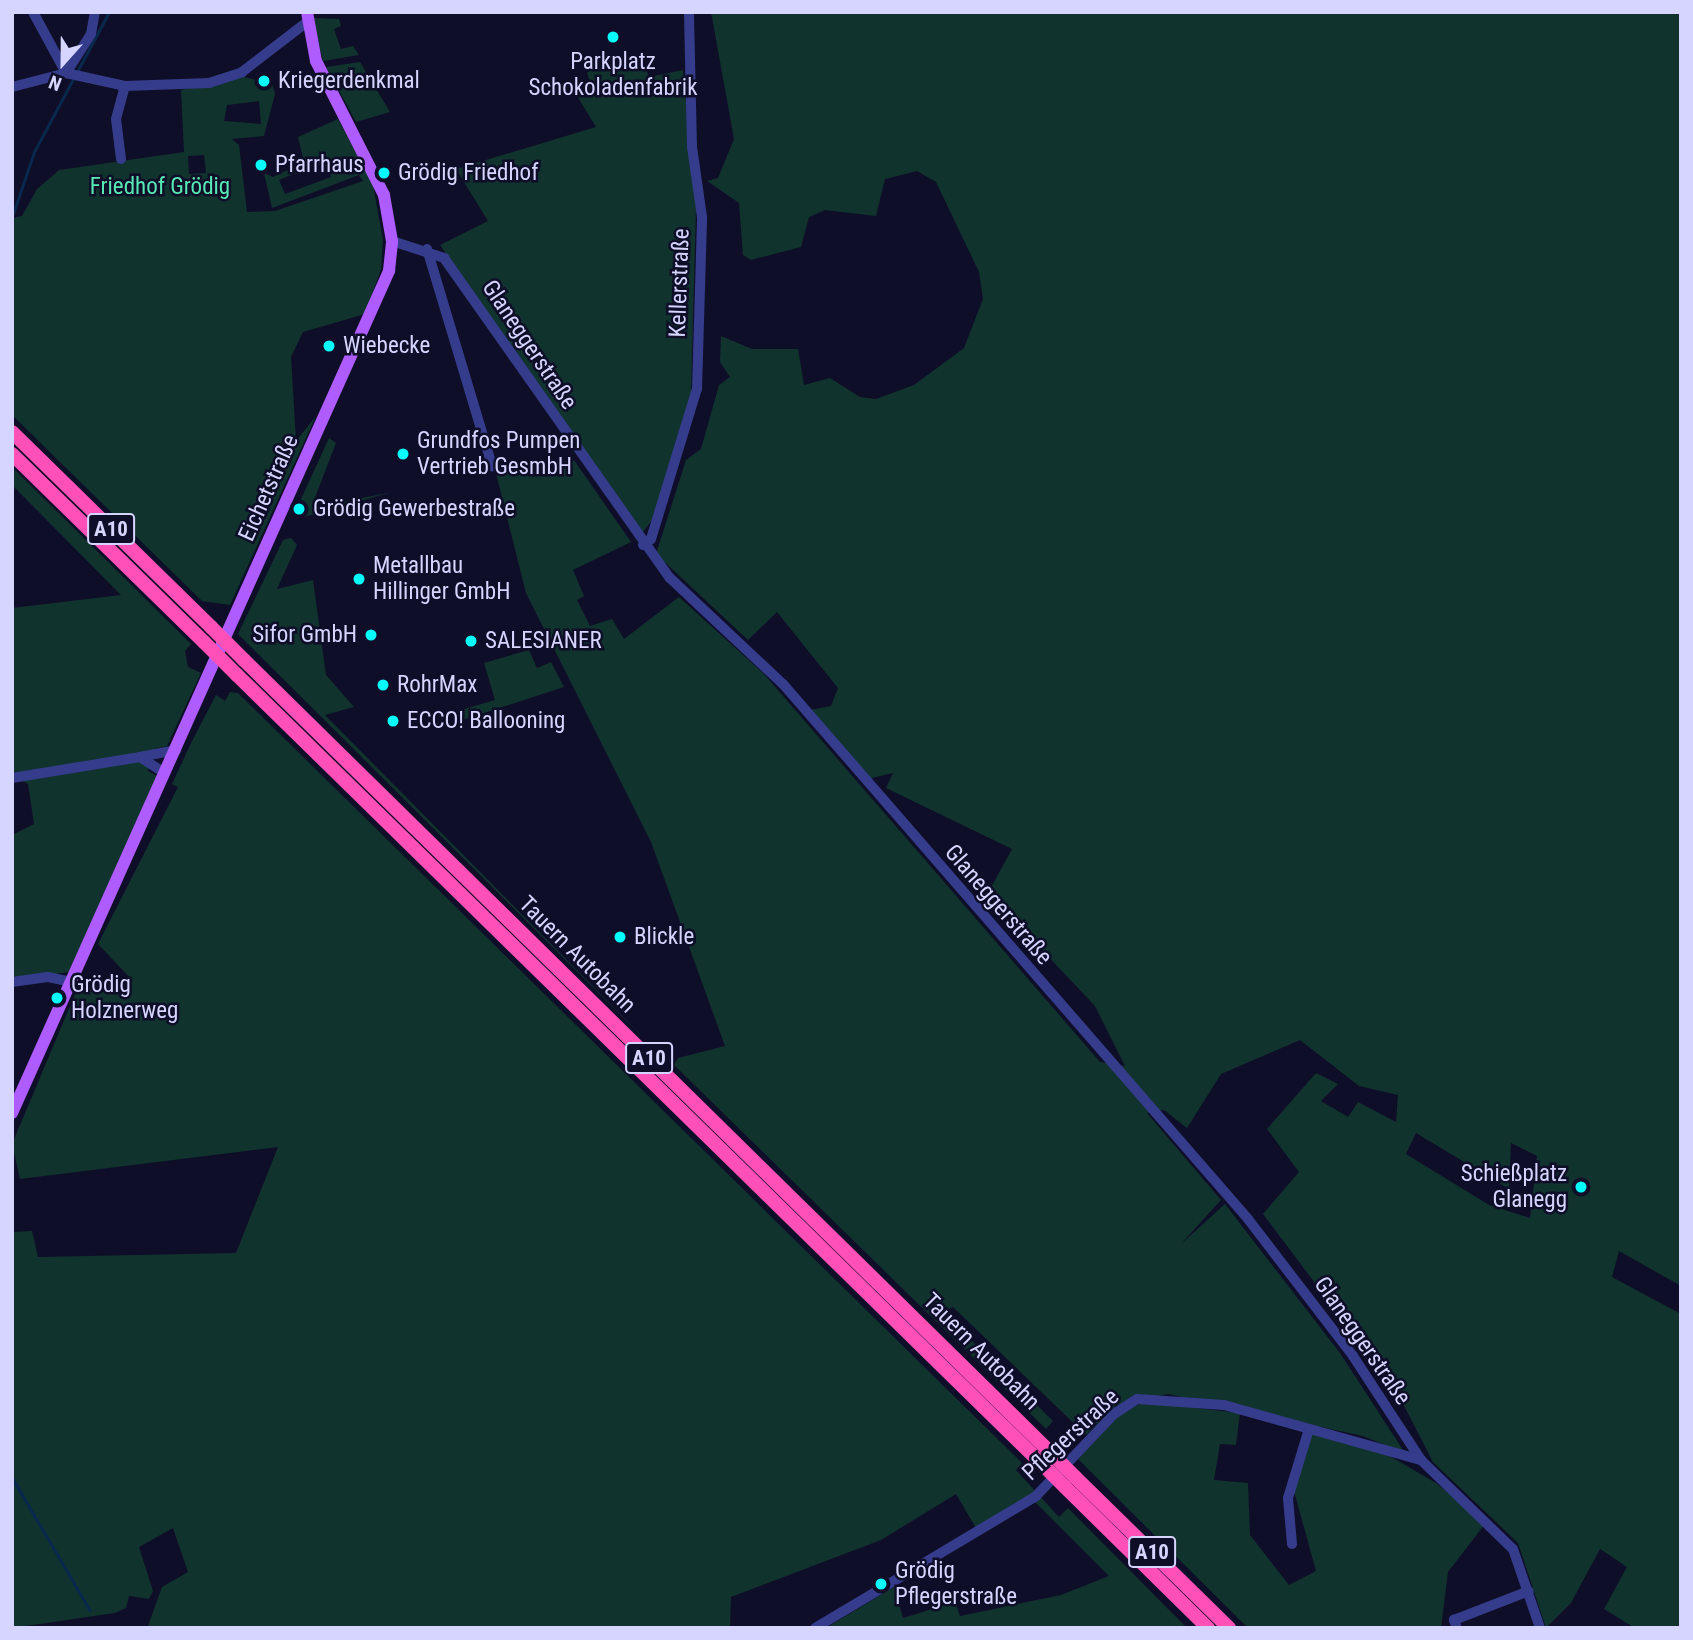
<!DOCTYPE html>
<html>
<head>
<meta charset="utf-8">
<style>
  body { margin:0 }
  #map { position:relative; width:1693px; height:1640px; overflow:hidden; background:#0f0e28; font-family:"Roboto Condensed",sans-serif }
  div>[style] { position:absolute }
  .green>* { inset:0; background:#10332e }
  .stream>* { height:2.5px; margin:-1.25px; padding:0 1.25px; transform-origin:1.25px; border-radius:1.25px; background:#08294d }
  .minor>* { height:10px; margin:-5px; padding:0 5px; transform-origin:5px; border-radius:5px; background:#353c8b }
  .major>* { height:12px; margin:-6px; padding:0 6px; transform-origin:6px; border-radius:6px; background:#af5cff }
  .highway>* { height:14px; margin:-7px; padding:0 7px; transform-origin:7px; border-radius:7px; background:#ff50b8 }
  .highway-bridge>* { height:14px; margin:-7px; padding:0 7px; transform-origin:7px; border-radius:7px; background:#ff50b8 }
  .dots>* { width:19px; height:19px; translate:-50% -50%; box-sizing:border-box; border:4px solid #0f0e28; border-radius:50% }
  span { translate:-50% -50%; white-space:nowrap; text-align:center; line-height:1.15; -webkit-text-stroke:5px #0f0e28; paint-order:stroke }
  .shield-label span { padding:2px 5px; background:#0f0e28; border:2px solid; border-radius:5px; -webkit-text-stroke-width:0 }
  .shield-label { font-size:21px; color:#d5d5ff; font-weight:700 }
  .poi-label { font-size:23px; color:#d5d5ff }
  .left { translate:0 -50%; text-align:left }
  .right { translate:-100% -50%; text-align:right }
  .park-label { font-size:23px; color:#57e9b4 }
  .street-label { font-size:23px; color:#d5d5ff }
  .frame { position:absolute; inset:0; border:14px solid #d5d5ff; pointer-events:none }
  .north { position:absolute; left:28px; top:28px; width:70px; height:70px; -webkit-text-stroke:5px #0f0e28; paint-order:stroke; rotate:201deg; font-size:19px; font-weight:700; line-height:28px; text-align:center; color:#d5d5ff }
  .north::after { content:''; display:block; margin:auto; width:24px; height:32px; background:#d5d5ff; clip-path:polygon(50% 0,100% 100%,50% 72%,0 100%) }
</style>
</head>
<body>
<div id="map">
  <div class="green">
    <div style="clip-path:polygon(evenodd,711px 12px,1681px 12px,1681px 1286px,1619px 1251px,1612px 1277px,1681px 1314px,1681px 1628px,1635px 1628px,1604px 1609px,1627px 1567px,1600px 1549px,1571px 1603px,1546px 1628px,1518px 1543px,1433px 1462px,1397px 1392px,1263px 1214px,1299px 1172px,1267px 1129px,1316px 1073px,1338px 1084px,1321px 1101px,1348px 1117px,1358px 1102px,1396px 1122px,1398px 1095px,1359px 1086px,1300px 1040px,1221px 1074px,1187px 1128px,1164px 1110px,1147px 1113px,1221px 1200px,1181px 1244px,1225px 1204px,1340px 1353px,1405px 1453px,1363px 1436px,1168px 1394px,1116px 1406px,1086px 1435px,953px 1307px,943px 1312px,1053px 1421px,1046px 1429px,674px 1065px,678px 1058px,725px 1046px,651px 842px,526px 593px,495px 469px,574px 460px,631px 542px,573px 570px,584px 596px,577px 600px,590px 626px,612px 619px,624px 639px,679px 597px,764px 674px,1100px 1062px,1125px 1066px,1095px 1006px,988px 893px,1012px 849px,886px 788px,893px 773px,868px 779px,810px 710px,831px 706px,838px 688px,777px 612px,748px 640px,656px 554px,686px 460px,701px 449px,719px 385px,730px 377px,720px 362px,721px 336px,752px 349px,798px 349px,804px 385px,830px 378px,860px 397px,876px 399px,914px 385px,964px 348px,983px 299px,979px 272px,936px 182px,917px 171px,885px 179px,876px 216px,825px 210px,809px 217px,801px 247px,751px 260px,743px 255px,739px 203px,707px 181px,718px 178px,734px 139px,711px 12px,1416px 1133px,1509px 1189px,1511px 1143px,1537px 1156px,1530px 1218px,1489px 1205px,1406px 1154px,1416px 1133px)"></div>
    <div style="clip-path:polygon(313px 18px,339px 19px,341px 26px,334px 29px,341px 49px,353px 46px,359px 55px,323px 61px)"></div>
    <div style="clip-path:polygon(629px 59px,644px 64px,649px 77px,683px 70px,696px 209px,691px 394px,653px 519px,643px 532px,440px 245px,488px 221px,456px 169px,596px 127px,574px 91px,591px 86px,587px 72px)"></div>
    <div style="clip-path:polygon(360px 62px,390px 112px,356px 122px,326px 67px)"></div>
    <div style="clip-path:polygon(evenodd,244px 77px,272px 84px,275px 94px,264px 136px,232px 139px,239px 145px,247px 212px,275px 211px,363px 181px,359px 175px,272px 208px,264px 173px,273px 177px,304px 162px,298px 137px,338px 119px,373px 185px,383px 240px,381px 269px,365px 314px,303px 332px,291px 357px,296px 441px,316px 416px,230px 605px,202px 601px,12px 415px,12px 218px,22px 216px,37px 189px,59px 170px,184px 152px,181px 90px,244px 77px,259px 101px,261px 124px,224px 121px,227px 105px,259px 101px,244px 77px,204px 155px,206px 173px,189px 174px,188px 156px,204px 155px,244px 77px,325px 161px,331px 177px,285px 194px,279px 180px,325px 161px)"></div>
    <div style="clip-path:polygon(329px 438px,336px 443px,314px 500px,317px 507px,392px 492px,304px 517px,296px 510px)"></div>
    <div style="clip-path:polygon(12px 467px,191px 644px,185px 651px,188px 667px,201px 673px,167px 746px,154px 749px,148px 771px,157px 776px,69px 972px,12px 980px,12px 835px,34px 824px,28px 784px,12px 775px,12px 608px,121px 595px,12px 485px)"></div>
    <div style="clip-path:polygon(291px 538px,297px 545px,277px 589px,313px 580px,326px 675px,354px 707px,325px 715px,645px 1039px,238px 634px,283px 540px)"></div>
    <div style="clip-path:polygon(529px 650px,537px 668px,551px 662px,564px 687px,456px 722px,454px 712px,495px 700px,484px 663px)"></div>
    <div style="clip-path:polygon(230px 692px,238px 693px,1022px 1463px,1016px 1470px,1059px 1517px,1068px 1508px,1187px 1628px,826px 1628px,894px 1587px,903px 1618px,955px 1602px,960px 1616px,1061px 1595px,1109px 1576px,1029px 1496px,976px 1528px,956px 1494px,881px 1540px,731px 1597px,730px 1628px,148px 1626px,162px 1587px,188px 1572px,173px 1528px,139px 1547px,153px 1591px,149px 1599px,129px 1596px,126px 1608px,115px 1613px,12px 1628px,12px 1232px,32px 1231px,38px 1257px,236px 1253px,278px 1147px,20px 1179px,12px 1144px,76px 992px,133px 981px,98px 944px,178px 787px,172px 784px,191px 743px,216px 695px,225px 701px)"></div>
    <div style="clip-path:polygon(1143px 1402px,1240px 1413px,1236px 1445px,1220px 1444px,1214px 1480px,1248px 1483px,1250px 1535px,1289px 1585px,1316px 1571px,1294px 1491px,1311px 1433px,1381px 1451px,1436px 1483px,1485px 1524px,1448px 1572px,1441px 1628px,1248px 1628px,1078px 1459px,1118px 1416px)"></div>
  </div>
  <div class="stream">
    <div style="left:12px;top:217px;width:69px;rotate:-71.3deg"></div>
    <div style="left:34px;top:152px;width:159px;rotate:-61.8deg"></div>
    <div style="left:12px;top:1477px;width:154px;rotate:59.6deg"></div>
  </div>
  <div class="minor">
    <div style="left:33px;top:12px;width:69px;rotate:61.6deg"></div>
    <div style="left:66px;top:73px;width:46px;rotate:-57.3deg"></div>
    <div style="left:91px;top:34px;width:22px;rotate:-80deg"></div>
    <div style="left:12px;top:87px;width:56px;rotate:-14.5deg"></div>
    <div style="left:66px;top:73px;width:60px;rotate:12.4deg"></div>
    <div style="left:125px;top:86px;width:84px;rotate:-2deg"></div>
    <div style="left:209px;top:83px;width:35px;rotate:-18deg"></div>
    <div style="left:242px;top:72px;width:82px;rotate:-37.6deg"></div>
    <div style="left:121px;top:159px;width:40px;rotate:-97.1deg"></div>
    <div style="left:116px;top:119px;width:34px;rotate:-75deg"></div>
    <div style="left:392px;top:241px;width:55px;rotate:18.1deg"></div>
    <div style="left:444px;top:258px;width:392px;rotate:54.8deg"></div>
    <div style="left:670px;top:578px;width:155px;rotate:43.2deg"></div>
    <div style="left:783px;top:684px;width:709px;rotate:49deg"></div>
    <div style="left:1248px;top:1219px;width:173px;rotate:52.5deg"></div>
    <div style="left:1353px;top:1356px;width:124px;rotate:56.8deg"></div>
    <div style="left:1421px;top:1460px;width:128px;rotate:44.1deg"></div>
    <div style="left:1513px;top:1549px;width:83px;rotate:71.1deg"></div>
    <div style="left:427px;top:249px;width:227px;rotate:73.3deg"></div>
    <div style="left:643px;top:545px;width:10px;rotate:-37deg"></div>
    <div style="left:651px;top:539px;width:157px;rotate:-73deg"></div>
    <div style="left:697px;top:389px;width:172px;rotate:-88.3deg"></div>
    <div style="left:702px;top:217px;width:71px;rotate:-98.1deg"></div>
    <div style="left:692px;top:147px;width:135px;rotate:-91.3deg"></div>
    <div style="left:140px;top:757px;width:37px;rotate:-11deg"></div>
    <div style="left:12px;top:778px;width:130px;rotate:-9.3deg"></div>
    <div style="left:140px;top:757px;width:30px;rotate:33deg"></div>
    <div style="left:12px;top:982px;width:36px;rotate:-8deg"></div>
    <div style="left:48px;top:977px;width:25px;rotate:12deg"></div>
    <div style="left:1292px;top:1544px;width:46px;rotate:-95deg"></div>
    <div style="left:1288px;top:1498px;width:72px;rotate:-73.1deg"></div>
    <div style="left:815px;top:1628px;width:257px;rotate:-30.8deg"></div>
    <div style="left:1036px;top:1496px;width:113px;rotate:-46.4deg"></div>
    <div style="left:1114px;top:1414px;width:27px;rotate:-33deg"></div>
    <div style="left:1137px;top:1399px;width:87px;rotate:3.9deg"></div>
    <div style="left:1224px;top:1405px;width:205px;rotate:15.6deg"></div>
    <div style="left:1457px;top:1628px;width:9px;rotate:-111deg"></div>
    <div style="left:1454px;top:1620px;width:80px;rotate:-21.1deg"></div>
  </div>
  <div class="major">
    <div style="left:12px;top:1113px;width:923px;rotate:-65.88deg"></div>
    <div style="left:389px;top:271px;width:30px;rotate:-84deg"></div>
    <div style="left:392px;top:241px;width:47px;rotate:-99.9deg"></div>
    <div style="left:384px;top:195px;width:150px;rotate:-116.9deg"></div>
    <div style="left:316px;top:61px;width:50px;rotate:-100.4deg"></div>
  </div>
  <div class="highway">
    <div style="left:12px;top:432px;width:279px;rotate:44.4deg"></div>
    <div style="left:12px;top:454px;width:269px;rotate:44.4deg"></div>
    <div style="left:244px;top:660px;width:1136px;rotate:44.5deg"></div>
    <div style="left:237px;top:675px;width:1131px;rotate:44.43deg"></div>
    <div style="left:1075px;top:1477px;width:216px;rotate:44.4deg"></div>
    <div style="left:1065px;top:1487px;width:201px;rotate:44.6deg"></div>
  </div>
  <div class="highway-bridge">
    <div style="left:211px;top:627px;width:47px;rotate:45deg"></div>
    <div style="left:204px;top:642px;width:47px;rotate:45deg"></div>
    <div style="left:1054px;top:1456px;width:30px;rotate:45deg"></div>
    <div style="left:1045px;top:1467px;width:28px;rotate:45deg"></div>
  </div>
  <div class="dots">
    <div style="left:613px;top:37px;background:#01fffb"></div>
    <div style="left:264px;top:81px;background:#01fffb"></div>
    <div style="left:261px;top:165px;background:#01fffb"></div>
    <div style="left:384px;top:173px;background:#01fffb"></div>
    <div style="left:329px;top:346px;background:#01fffb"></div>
    <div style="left:403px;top:454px;background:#01fffb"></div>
    <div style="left:299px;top:509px;background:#01fffb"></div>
    <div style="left:359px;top:579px;background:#01fffb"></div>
    <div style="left:371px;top:635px;background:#01fffb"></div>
    <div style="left:471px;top:641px;background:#01fffb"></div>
    <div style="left:383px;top:685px;background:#01fffb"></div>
    <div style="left:393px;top:721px;background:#01fffb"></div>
    <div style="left:620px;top:937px;background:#01fffb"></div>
    <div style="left:57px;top:998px;background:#01fffb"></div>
    <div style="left:1581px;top:1187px;background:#01fffb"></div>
    <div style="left:881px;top:1584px;background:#01fffb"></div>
  </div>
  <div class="shield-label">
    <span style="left:111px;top:529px">A10</span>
    <span style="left:649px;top:1058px">A10</span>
    <span style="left:1152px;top:1552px">A10</span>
  </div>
  <div class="poi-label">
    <span style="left:613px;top:75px">Parkplatz<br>Schokoladenfabrik</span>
    <span class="left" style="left:278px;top:81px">Kriegerdenkmal</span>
    <span class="left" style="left:275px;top:165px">Pfarrhaus</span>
    <span class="left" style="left:398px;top:173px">Grödig Friedhof</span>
    <span class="left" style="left:343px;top:346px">Wiebecke</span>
    <span class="left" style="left:417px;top:454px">Grundfos Pumpen<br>Vertrieb GesmbH</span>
    <span class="left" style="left:313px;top:509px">Grödig Gewerbestraße</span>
    <span class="left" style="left:373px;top:579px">Metallbau<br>Hillinger GmbH</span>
    <span class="right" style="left:357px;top:635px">Sifor GmbH</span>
    <span class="left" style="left:485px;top:641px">SALESIANER</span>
    <span class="left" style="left:397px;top:685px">RohrMax</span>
    <span class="left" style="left:407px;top:721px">ECCO! Ballooning</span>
    <span class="left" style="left:634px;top:937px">Blickle</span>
    <span class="left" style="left:71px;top:998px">Grödig<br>Holznerweg</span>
    <span class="right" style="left:1567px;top:1187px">Schießplatz<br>Glanegg</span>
    <span class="left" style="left:895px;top:1584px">Grödig<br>Pflegerstraße</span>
  </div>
  <div class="park-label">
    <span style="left:160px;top:187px">Friedhof Grödig</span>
  </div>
  <div class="street-label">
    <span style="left:680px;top:283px;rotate:-88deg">Kellerstraße</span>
    <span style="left:529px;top:345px;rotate:56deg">Glaneggerstraße</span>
    <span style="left:269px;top:488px;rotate:-66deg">Eichetstraße</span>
    <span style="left:998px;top:905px;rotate:49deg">Glaneggerstraße</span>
    <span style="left:577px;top:955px;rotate:45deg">Tauern Autobahn</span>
    <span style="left:1362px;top:1341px;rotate:55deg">Glaneggerstraße</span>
    <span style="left:981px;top:1352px;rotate:45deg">Tauern Autobahn</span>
    <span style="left:1071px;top:1435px;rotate:-43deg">Pflegerstraße</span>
  </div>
  <div class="frame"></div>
  <div class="north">N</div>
</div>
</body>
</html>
